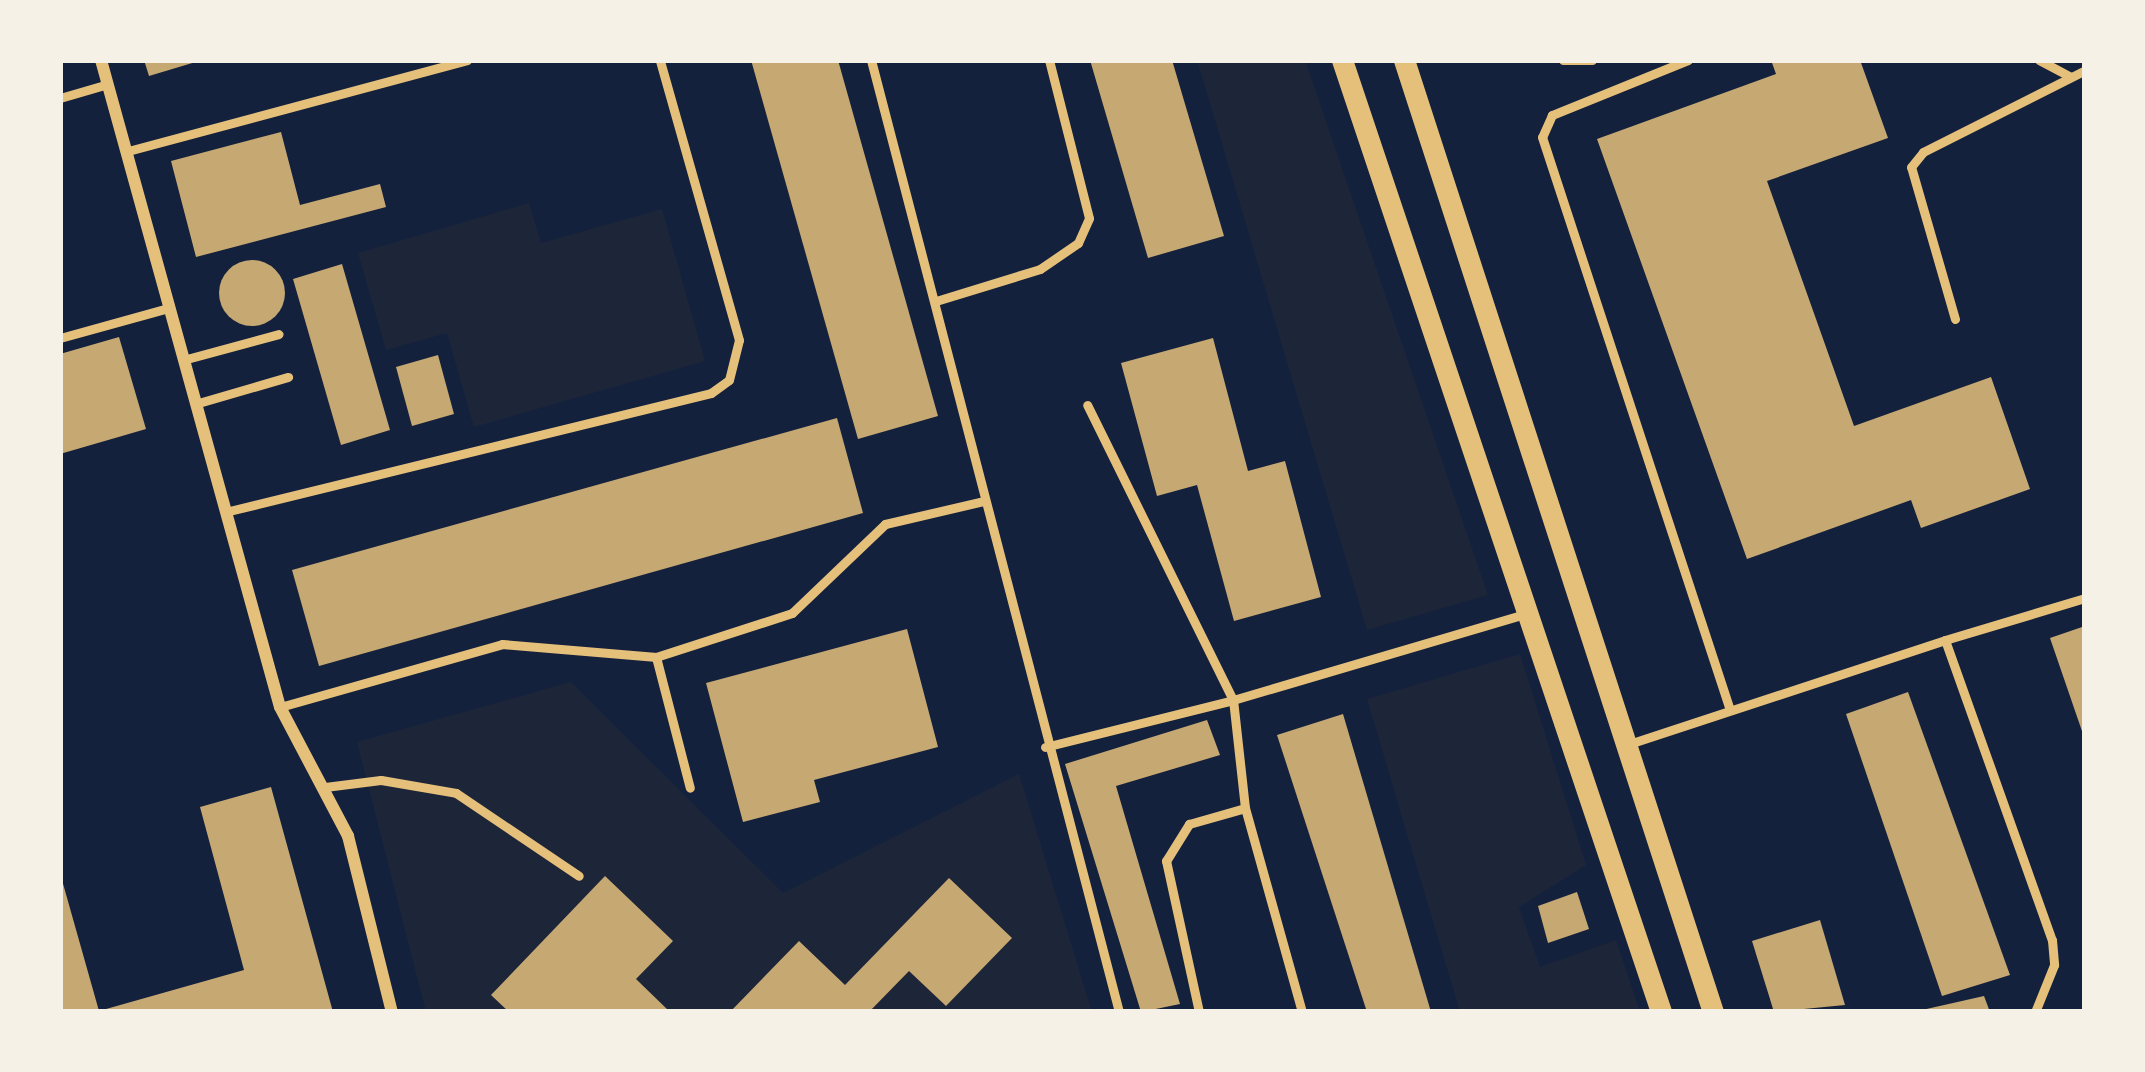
<!DOCTYPE html>
<html>
<head>
<meta charset="utf-8">
<style>
  body { margin:0 }
  #map { position:relative; width:2145px; height:1072px; overflow:hidden; background:#14213d; font-family:"IBM Plex Serif",serif }
  div>[style] { position:absolute }
  .green>* { inset:0; background:#1d2539 }
  .building>* { inset:0; background:#c6a872 }
  .round { border-radius:50% }
  .service>* { height:9px; margin:-4.5px; padding:0 4.5px; transform-origin:4.5px; border-radius:4.5px; background:#e5c07b }
  .minor>* { height:12px; margin:-6px; padding:0 6px; transform-origin:6px; border-radius:6px; background:#e5c07b }
  .tertiary>* { height:21px; margin:-10.5px; padding:0 10.5px; transform-origin:10.5px; border-radius:10.5px; background:#e5c07b }
  span { translate:-50% -50%; white-space:nowrap; text-align:center; line-height:1.15; -webkit-text-stroke:9px #f6f1e7; paint-order:stroke }
  .frame { position:absolute; inset:0; border:63px solid #f6f1e7; pointer-events:none }
</style>
</head>
<body>
<div id="map">
  <div class="green">
    <div style="clip-path:polygon(1197px 60px,1305px 60px,1488px 595px,1367px 630px)"></div>
    <div style="clip-path:polygon(529px 203px,541px 243px,662px 209px,705px 361px,474px 427px,447px 333px,386px 350px,358px 253px)"></div>
    <div style="clip-path:polygon(1520px 654px,1586px 865px,1519px 907px,1540px 967px,1616px 940px,1640px 1012px,1460px 1012px,1367px 699px)"></div>
    <div style="clip-path:polygon(571px 682px,783px 893px,1019px 774px,1092px 1012px,426px 1012px,357px 742px)"></div>
  </div>
  <div class="building">
    <div style="clip-path:polygon(144px 60px,199px 60px,199px 61px,149px 76px)"></div>
    <div style="clip-path:polygon(751px 60px,838px 60px,938px 416px,858px 439px)"></div>
    <div style="clip-path:polygon(1090px 60px,1172px 60px,1224px 236px,1148px 258px)"></div>
    <div style="clip-path:polygon(1771px 60px,1860px 60px,1888px 138px,1767px 181px,1854px 426px,1991px 377px,2030px 489px,1921px 528px,1911px 500px,1747px 559px,1597px 139px,1776px 74px)"></div>
    <div style="clip-path:polygon(281px 132px,300px 205px,380px 184px,386px 207px,196px 257px,171px 161px)"></div>
    <div class="round" style="left:219px;top:260px;width:66px;height:66px"></div>
    <div style="clip-path:polygon(342px 264px,390px 430px,341px 445px,293px 279px)"></div>
    <div style="clip-path:polygon(119px 337px,146px 429px,60px 454px,60px 354px)"></div>
    <div style="clip-path:polygon(1213px 338px,1248px 471px,1285px 461px,1321px 597px,1234px 621px,1197px 485px,1157px 496px,1121px 363px)"></div>
    <div style="clip-path:polygon(438px 355px,454px 414px,412px 426px,396px 367px)"></div>
    <div style="clip-path:polygon(837px 418px,863px 513px,319px 666px,292px 570px)"></div>
    <div style="clip-path:polygon(2085px 626px,2085px 737px,2084px 737px,2050px 638px)"></div>
    <div style="clip-path:polygon(907px 629px,938px 747px,814px 780px,820px 802px,743px 822px,706px 683px)"></div>
    <div style="clip-path:polygon(1908px 692px,2010px 975px,1942px 996px,1846px 714px)"></div>
    <div style="clip-path:polygon(1343px 714px,1431px 1012px,1367px 1012px,1277px 735px)"></div>
    <div style="clip-path:polygon(1207px 720px,1220px 755px,1116px 786px,1180px 1004px,1141px 1012px,1065px 764px)"></div>
    <div style="clip-path:polygon(271px 787px,333px 1012px,60px 1012px,60px 873px,99px 1011px,244px 970px,200px 807px)"></div>
    <div style="clip-path:polygon(605px 876px,673px 941px,636px 979px,670px 1012px,509px 1012px,491px 995px)"></div>
    <div style="clip-path:polygon(949px 878px,1012px 938px,946px 1006px,909px 971px,869px 1012px,730px 1012px,799px 941px,845px 985px)"></div>
    <div style="clip-path:polygon(1577px 892px,1589px 929px,1548px 943px,1538px 906px)"></div>
    <div style="clip-path:polygon(1820px 920px,1845px 1005px,1774px 1012px,1752px 941px)"></div>
    <div style="clip-path:polygon(1984px 996px,1990px 1012px,1922px 1012px,1922px 1010px)"></div>
  </div>
  <div class="service">
    <div style="left:871px;top:60px;width:984px;rotate:75.4deg"></div>
    <div style="left:1563px;top:60px;width:29px"></div>
    <div style="left:1688px;top:60px;width:147px;rotate:158deg"></div>
    <div style="left:1552px;top:115px;width:24px;rotate:114deg"></div>
    <div style="left:1542px;top:137px;width:603px;rotate:71.84deg"></div>
    <div style="left:2039px;top:60px;width:36px;rotate:28deg"></div>
    <div style="left:60px;top:98px;width:50px;rotate:-16.3deg"></div>
    <div style="left:128px;top:151px;width:351px;rotate:-15deg"></div>
    <div style="left:936px;top:301px;width:109px;rotate:-17.1deg"></div>
    <div style="left:1040px;top:269px;width:46px;rotate:-34.4deg"></div>
    <div style="left:1078px;top:243px;width:27px;rotate:-66deg"></div>
    <div style="left:1089px;top:218px;width:163px;rotate:-104.2deg"></div>
    <div style="left:1955px;top:319px;width:158px;rotate:-106.1deg"></div>
    <div style="left:1911px;top:167px;width:19px;rotate:-51deg"></div>
    <div style="left:1923px;top:152px;width:182px;rotate:-26.8deg"></div>
    <div style="left:60px;top:338px;width:112px;rotate:-15.5deg"></div>
    <div style="left:183px;top:360px;width:99px;rotate:-15.2deg"></div>
    <div style="left:195px;top:404px;width:97px;rotate:-16.2deg"></div>
    <div style="left:225px;top:512px;width:500px;rotate:-13.76deg"></div>
    <div style="left:711px;top:393px;width:22px;rotate:-36deg"></div>
    <div style="left:729px;top:380px;width:41px;rotate:-76deg"></div>
    <div style="left:739px;top:340px;width:291px;rotate:-105.8deg"></div>
    <div style="left:1945px;top:640px;width:146px;rotate:-16.7deg"></div>
    <div style="left:656px;top:657px;width:135px;rotate:75.5deg"></div>
    <div style="left:280px;top:707px;width:231px;rotate:-15.8deg"></div>
    <div style="left:502px;top:644px;width:155px;rotate:4.8deg"></div>
    <div style="left:656px;top:657px;width:143px;rotate:-17.9deg"></div>
    <div style="left:792px;top:613px;width:129px;rotate:-43.7deg"></div>
    <div style="left:885px;top:524px;width:102px;rotate:-13.1deg"></div>
    <div style="left:1629px;top:744px;width:333px;rotate:-18.2deg"></div>
    <div style="left:1945px;top:640px;width:319px;rotate:70.4deg"></div>
    <div style="left:2052px;top:940px;width:25px;rotate:85deg"></div>
    <div style="left:2054px;top:965px;width:51px;rotate:112deg"></div>
    <div style="left:1045px;top:747px;width:194px;rotate:-14deg"></div>
    <div style="left:1233px;top:700px;width:329px;rotate:-116.3deg"></div>
    <div style="left:325px;top:787px;width:56px;rotate:-7.1deg"></div>
    <div style="left:381px;top:780px;width:76px;rotate:9.8deg"></div>
    <div style="left:456px;top:793px;width:148px;rotate:34deg"></div>
    <div style="left:1199px;top:1012px;width:155px;rotate:-102.3deg"></div>
    <div style="left:1166px;top:861px;width:44px;rotate:-58.1deg"></div>
    <div style="left:1189px;top:824px;width:58px;rotate:-15.9deg"></div>
    <div style="left:1302px;top:1012px;width:212px;rotate:-105.6deg"></div>
    <div style="left:1245px;top:808px;width:109px;rotate:-96.3deg"></div>
    <div style="left:1233px;top:700px;width:305px;rotate:-16.4deg"></div>
  </div>
  <div class="minor">
    <div style="left:101px;top:60px;width:671px;rotate:74.54deg"></div>
    <div style="left:280px;top:707px;width:146px;rotate:62.2deg"></div>
    <div style="left:348px;top:836px;width:181px;rotate:76deg"></div>
  </div>
  <div class="tertiary">
    <div style="left:1342px;top:60px;width:1004px;rotate:71.47deg"></div>
    <div style="left:1404px;top:60px;width:1001px;rotate:72.02deg"></div>
  </div>
  <div class="frame"></div>
</div>
</body>
</html>
